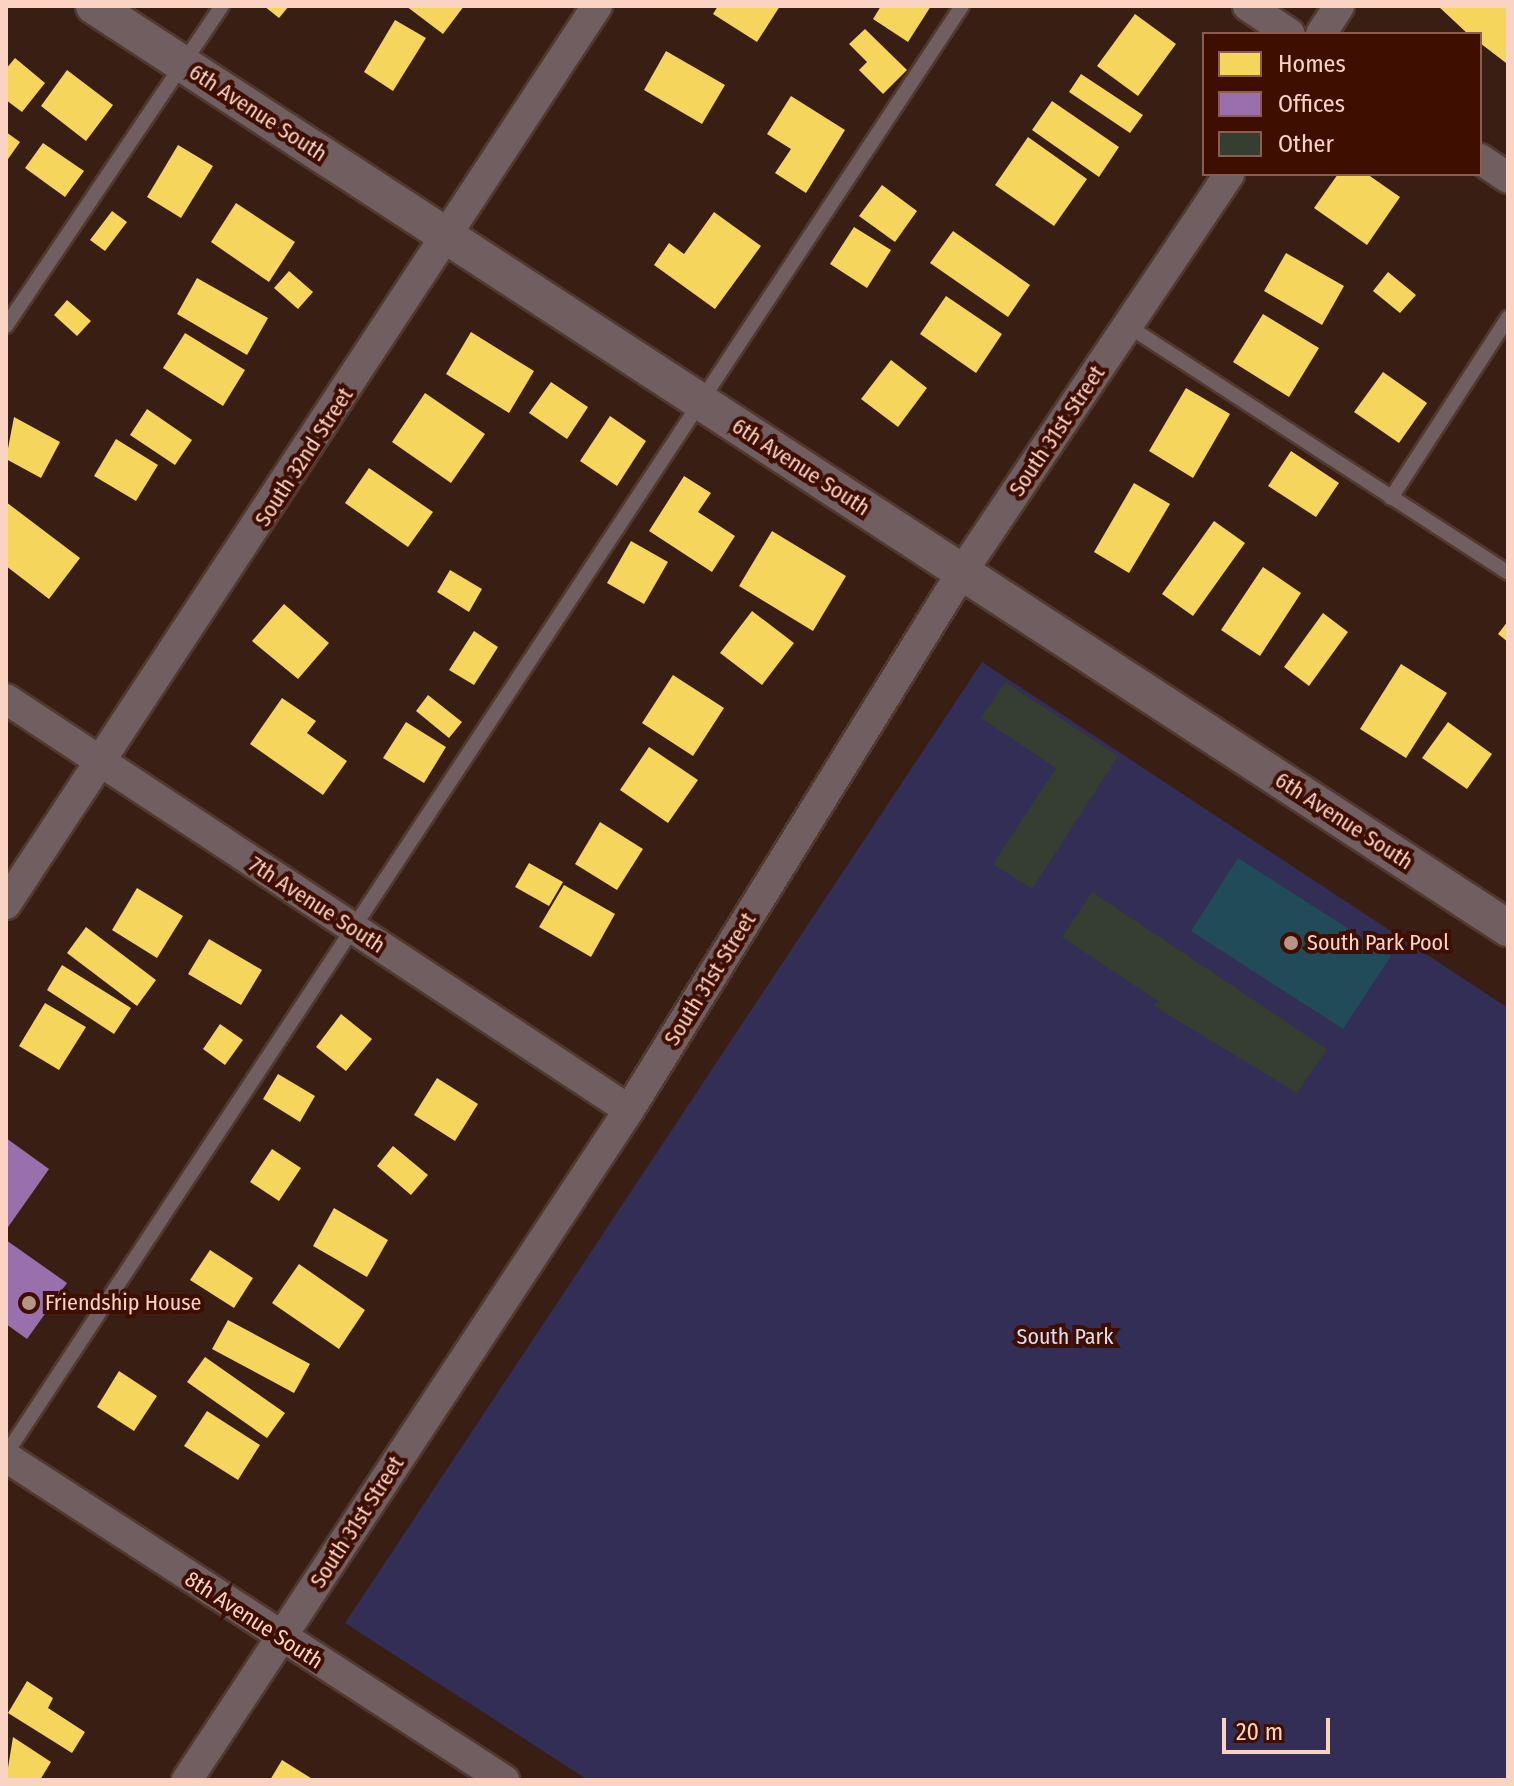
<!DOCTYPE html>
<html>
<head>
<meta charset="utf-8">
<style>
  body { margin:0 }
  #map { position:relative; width:1514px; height:1786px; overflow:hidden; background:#391f13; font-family:"Fira Sans Condensed",sans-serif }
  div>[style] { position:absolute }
  .green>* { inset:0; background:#332e55 }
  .water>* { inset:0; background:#214b58 }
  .homes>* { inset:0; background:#f6d55c }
  .offices>* { inset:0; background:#9970ab }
  .building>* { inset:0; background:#363d31 }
  .roads { filter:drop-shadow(2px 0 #51392f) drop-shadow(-2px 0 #51392f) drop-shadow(0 2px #51392f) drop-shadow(0 -2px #51392f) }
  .service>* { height:14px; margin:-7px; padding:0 7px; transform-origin:7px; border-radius:7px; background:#705e61 }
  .minor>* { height:30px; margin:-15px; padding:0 15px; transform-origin:15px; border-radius:15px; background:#705e61 }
  .tertiary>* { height:36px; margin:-18px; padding:0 18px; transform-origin:18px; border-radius:18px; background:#705e61 }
  .dots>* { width:22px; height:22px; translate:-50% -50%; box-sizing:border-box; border:4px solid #3e0e00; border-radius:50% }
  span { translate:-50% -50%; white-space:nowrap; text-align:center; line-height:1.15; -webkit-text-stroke:8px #3e0e00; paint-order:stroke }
  .street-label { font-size:22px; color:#fbd3c3 }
  .poi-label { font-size:22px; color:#fbd3c3 }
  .left { translate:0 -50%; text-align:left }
  .park-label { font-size:22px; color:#dcdef0 }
  .frame { position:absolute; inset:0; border:8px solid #fbd3c3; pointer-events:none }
  .legend { position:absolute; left:1202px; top:32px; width:280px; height:144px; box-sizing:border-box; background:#3e0e00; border:2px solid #8a5d4e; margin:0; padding:10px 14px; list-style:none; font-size:24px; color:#fbd3c3 }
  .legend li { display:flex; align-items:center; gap:16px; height:40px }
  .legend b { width:40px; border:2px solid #8a5d4e }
  .scale { position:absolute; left:1222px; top:1718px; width:108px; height:36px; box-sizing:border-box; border:4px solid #fbd3c3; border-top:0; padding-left:10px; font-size:24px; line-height:28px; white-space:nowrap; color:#fbd3c3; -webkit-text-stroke:6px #3e0e00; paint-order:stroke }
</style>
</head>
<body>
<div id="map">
  <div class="green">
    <div style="clip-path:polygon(982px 662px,1508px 1008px,1508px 1780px,588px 1780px,345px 1623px)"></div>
  </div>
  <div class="water">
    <div style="clip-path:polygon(1238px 858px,1391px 956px,1343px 1029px,1191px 931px)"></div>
  </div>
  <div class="homes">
    <div style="clip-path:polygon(264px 6px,289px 6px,279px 18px)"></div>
    <div style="clip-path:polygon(406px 6px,464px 6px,443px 34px)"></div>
    <div style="clip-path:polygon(718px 6px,780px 6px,757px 42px,713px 14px)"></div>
    <div style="clip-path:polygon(881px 6px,931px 6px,908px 42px,873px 19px)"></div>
    <div style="clip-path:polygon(1438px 6px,1508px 6px,1506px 63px,1480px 43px,1480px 34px,1468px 34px)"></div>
    <div style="clip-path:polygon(1135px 14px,1176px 44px,1138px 96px,1097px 66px)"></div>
    <div style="clip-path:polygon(395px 20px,426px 38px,393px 91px,364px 72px)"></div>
    <div style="clip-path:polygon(865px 29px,907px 70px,883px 94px,859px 70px,867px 62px,849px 44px)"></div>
    <div style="clip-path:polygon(666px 51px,725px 85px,702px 124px,644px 90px)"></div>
    <div style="clip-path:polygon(15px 58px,45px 83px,22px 112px,6px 100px,6px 69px)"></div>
    <div style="clip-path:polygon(67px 70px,113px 105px,86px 141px,41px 106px)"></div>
    <div style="clip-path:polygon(1081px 74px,1143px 115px,1130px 133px,1069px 92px)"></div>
    <div style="clip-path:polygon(791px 96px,845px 130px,806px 193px,775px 173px,791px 149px,767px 134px)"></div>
    <div style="clip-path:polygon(1052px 101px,1119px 147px,1099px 177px,1032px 130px)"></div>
    <div style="clip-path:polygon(6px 132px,20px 142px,6px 162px)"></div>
    <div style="clip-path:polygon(1028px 137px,1087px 179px,1054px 226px,995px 185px)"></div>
    <div style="clip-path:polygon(43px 143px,84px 171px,65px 197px,25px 168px)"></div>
    <div style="clip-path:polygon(178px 145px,213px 166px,181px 218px,147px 197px)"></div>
    <div style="clip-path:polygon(1338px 174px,1367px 174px,1400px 197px,1367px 245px,1314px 208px)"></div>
    <div style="clip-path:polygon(882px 185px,917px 211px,895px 242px,859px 216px)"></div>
    <div style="clip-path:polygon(236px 203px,295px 242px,269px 282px,211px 242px)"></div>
    <div style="clip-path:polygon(112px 211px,127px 222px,105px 251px,90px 240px)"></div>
    <div style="clip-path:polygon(714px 212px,761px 246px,715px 309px,654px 265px,669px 243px,684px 254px)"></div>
    <div style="clip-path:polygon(854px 227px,891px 250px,867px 288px,830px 264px)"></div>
    <div style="clip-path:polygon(953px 231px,1030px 285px,1008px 317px,930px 263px)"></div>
    <div style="clip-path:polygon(1286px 253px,1344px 286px,1322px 325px,1264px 291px)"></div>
    <div style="clip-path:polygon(289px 271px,313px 292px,298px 309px,274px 288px)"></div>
    <div style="clip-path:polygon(1388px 272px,1416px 295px,1400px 313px,1373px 291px)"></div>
    <div style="clip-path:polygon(197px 278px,268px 318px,247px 355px,177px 314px)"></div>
    <div style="clip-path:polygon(946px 296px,1002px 334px,976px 373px,920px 334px)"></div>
    <div style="clip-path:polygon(67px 300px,91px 321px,77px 336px,54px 315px)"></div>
    <div style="clip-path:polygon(1263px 314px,1319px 348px,1289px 397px,1233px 362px)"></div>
    <div style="clip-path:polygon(471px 332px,534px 371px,509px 413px,446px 374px)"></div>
    <div style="clip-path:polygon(185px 333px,245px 370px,223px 406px,163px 368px)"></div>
    <div style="clip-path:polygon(891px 360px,927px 388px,898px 427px,861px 399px)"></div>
    <div style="clip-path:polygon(1383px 372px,1427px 403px,1399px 443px,1354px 412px)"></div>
    <div style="clip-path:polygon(551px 382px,588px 407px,567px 439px,529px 413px)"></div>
    <div style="clip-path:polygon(1186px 388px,1230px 414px,1193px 478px,1149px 451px)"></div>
    <div style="clip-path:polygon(425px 393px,485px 434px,451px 483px,392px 442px)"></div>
    <div style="clip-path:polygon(147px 409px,192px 440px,175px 465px,130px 435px)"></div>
    <div style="clip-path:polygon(610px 416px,646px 441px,617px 486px,580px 461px)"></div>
    <div style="clip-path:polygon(14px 417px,60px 442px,41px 478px,6px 459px)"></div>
    <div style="clip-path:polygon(116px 439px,158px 465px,136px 501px,94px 476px)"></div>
    <div style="clip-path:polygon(1291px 451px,1339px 483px,1316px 517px,1268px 486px)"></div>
    <div style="clip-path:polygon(369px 468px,433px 512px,408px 547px,345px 503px)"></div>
    <div style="clip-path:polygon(684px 476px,711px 493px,698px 512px,735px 536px,712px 572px,649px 531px)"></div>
    <div style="clip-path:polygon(1134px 483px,1170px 504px,1129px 573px,1094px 552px)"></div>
    <div style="clip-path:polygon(6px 502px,80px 558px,49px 599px,6px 566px)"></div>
    <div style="clip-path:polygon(1214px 521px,1245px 543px,1193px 616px,1162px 594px)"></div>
    <div style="clip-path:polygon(772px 531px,846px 576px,813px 631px,739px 586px)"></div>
    <div style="clip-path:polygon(631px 541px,668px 562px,644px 604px,607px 583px)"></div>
    <div style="clip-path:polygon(1263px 567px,1301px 593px,1260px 656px,1221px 630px)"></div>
    <div style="clip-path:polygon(450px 570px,482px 589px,469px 612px,437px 592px)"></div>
    <div style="clip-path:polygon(284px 604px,329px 643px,298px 679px,252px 641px)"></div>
    <div style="clip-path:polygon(752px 611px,794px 643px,762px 685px,720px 653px)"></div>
    <div style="clip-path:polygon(1323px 613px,1348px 632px,1309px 686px,1284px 667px)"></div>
    <div style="clip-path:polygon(1508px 621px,1508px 642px,1498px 634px)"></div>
    <div style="clip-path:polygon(474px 631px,498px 647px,474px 685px,449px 670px)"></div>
    <div style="clip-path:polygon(1401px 664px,1447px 693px,1406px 758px,1360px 729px)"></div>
    <div style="clip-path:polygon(673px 675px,724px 708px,693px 756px,642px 723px)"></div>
    <div style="clip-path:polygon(428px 695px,462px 722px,449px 738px,416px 711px)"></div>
    <div style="clip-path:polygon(282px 698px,316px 721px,307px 733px,347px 761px,323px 795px,250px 744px)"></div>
    <div style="clip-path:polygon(406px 722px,446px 747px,424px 783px,383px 758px)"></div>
    <div style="clip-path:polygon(1448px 722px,1492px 754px,1467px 789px,1422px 758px)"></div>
    <div style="clip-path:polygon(649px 747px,698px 780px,668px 823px,620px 790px)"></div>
    <div style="clip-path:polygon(600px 822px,643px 849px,617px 890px,575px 864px)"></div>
    <div style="clip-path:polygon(529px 863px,563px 882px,549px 906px,515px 887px)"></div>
    <div style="clip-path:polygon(564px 885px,615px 914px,591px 957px,539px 927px)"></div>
    <div style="clip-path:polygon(137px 888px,183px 916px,157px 958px,112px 930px)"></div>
    <div style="clip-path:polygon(86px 927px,156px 980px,137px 1006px,67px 953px)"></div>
    <div style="clip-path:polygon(209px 939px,262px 970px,241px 1005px,188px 974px)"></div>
    <div style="clip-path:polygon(62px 965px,131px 1008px,114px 1034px,47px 990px)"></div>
    <div style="clip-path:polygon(45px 1003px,86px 1027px,59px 1070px,19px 1046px)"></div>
    <div style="clip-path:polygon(341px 1014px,372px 1039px,346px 1071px,316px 1047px)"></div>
    <div style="clip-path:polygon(220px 1024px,243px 1040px,225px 1065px,203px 1049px)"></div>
    <div style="clip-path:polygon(278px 1074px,315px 1096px,300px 1122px,263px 1099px)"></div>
    <div style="clip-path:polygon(437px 1078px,478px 1104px,455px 1141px,414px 1115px)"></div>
    <div style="clip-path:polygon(393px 1146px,428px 1175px,411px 1195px,377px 1166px)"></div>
    <div style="clip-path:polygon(272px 1149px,301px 1168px,279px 1201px,250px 1182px)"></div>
    <div style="clip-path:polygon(334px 1208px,388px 1240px,367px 1277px,313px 1246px)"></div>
    <div style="clip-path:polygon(210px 1250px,253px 1278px,234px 1308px,190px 1280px)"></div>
    <div style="clip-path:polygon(299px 1264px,365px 1310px,339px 1349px,272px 1303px)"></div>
    <div style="clip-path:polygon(228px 1320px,310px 1364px,294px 1393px,212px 1349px)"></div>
    <div style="clip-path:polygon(205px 1357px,285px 1413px,267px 1438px,187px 1382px)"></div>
    <div style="clip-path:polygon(119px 1371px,157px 1396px,134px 1431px,97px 1407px)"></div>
    <div style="clip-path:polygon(207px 1411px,260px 1445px,238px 1480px,184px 1446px)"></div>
    <div style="clip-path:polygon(27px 1681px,53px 1698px,48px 1708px,85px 1732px,72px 1753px,8px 1713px)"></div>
    <div style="clip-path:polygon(13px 1737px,51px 1762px,40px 1780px,6px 1780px)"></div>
    <div style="clip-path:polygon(282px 1760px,314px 1780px,270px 1780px)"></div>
  </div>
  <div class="offices">
    <div style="clip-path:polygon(6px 1138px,49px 1169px,6px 1230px)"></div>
    <div style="clip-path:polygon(6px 1240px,67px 1283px,27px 1339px,6px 1324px)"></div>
  </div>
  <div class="building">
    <div style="clip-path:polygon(1005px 682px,1118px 756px,1032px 889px,993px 864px,1056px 768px,981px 718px)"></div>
    <div style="clip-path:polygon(1092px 892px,1327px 1049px,1297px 1093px,1154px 1006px,1158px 1001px,1062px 937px)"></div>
  </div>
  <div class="roads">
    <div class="service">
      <div style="left:6px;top:326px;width:386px;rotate:-56deg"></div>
      <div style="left:1128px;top:326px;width:453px;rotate:33deg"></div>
      <div style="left:1391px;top:498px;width:215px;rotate:-57deg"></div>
      <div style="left:6px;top:1454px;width:1735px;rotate:-56.57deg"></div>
    </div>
    <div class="minor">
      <div style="left:1248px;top:6px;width:50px;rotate:33.7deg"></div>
      <div style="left:1321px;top:34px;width:33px;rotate:-57deg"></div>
      <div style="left:1480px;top:159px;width:34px;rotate:34deg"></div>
      <div style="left:6px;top:699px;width:746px;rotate:33.41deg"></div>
      <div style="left:6px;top:904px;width:1075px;rotate:-56.65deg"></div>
      <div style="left:6px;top:1457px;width:594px;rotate:32.97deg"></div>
      <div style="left:187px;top:1780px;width:803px;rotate:-56.59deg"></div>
      <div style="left:629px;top:1110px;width:633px;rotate:-58.24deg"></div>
      <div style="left:962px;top:572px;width:479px;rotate:-56.1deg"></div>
    </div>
    <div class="tertiary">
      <div style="left:94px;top:6px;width:1688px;rotate:33.11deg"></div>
    </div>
  </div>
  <div class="dots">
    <div style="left:1291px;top:943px;background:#b79485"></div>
    <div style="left:29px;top:1303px;background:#b79485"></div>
  </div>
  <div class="street-label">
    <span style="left:258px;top:113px;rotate:33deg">6th Avenue South</span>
    <span style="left:1057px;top:431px;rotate:-56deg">South 31st Street</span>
    <span style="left:304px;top:457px;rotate:-57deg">South 32nd Street</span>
    <span style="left:801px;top:467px;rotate:33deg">6th Avenue South</span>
    <span style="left:1344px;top:821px;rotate:33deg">6th Avenue South</span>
    <span style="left:317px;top:905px;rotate:33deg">7th Avenue South</span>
    <span style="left:710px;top:979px;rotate:-58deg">South 31st Street</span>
    <span style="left:357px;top:1522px;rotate:-57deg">South 31st Street</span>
    <span style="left:254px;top:1620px;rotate:33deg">8th Avenue South</span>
  </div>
  <div class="poi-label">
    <span class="left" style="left:1307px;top:943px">South Park Pool</span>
    <span class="left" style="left:45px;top:1303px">Friendship House</span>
  </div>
  <div class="park-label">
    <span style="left:1065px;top:1337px">South Park</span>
  </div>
  <div class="frame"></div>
  <ul class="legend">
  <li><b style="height:22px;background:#f6d55c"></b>Homes</li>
  <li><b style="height:22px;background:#9970ab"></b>Offices</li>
  <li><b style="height:22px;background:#363d31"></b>Other</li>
  </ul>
  <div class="scale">20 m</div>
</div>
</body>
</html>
